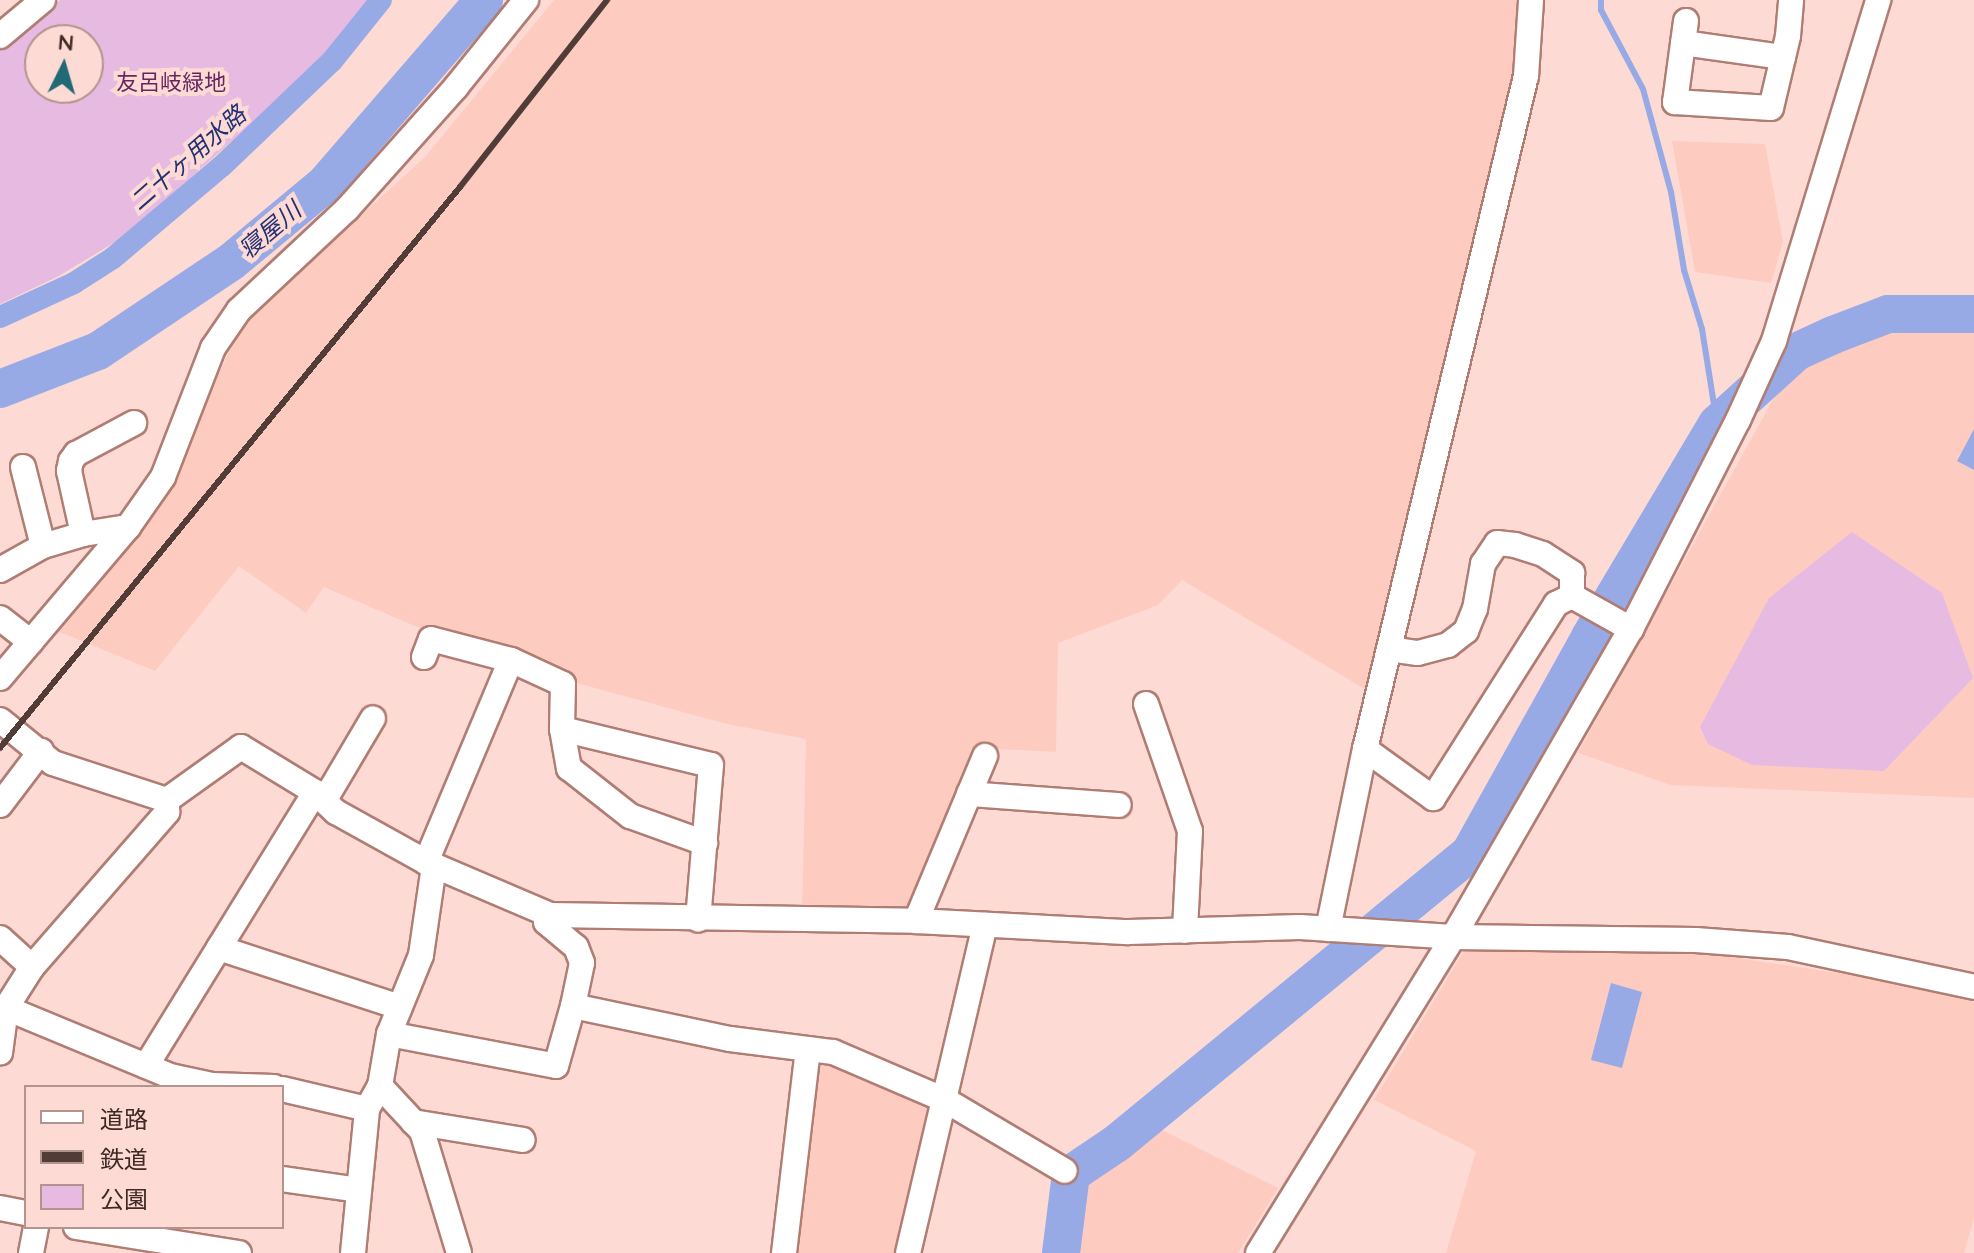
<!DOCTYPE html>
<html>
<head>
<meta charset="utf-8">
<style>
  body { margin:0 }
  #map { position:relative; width:1974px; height:1253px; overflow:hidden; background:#fddbd4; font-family:Quicksand,"Noto Sans JP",sans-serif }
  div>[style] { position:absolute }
  .built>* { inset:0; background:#fecbc1 }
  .green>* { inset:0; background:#e7bbe1 }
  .water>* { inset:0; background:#97aae6 }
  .stream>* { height:6px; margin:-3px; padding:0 3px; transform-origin:3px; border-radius:3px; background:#97aae6 }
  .canal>* { height:22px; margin:-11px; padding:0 11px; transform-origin:11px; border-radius:11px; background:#97aae6 }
  .river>* { height:38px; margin:-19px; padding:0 19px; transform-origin:19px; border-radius:19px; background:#97aae6 }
  .roads { filter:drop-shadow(2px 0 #b07d74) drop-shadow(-2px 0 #b07d74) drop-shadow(0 2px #b07d74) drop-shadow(0 -2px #b07d74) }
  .minor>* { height:24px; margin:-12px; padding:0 12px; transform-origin:12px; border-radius:12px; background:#fff }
  .rail>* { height:6px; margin:-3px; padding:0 3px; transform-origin:3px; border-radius:3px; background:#523c38 }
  span { translate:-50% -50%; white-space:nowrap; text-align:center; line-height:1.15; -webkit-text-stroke:8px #fddbd4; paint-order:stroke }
  .park-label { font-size:22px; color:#662761 }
  .water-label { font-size:24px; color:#233075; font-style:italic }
  .legend { position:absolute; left:24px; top:1085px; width:260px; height:144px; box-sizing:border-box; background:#fddbd4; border:2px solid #b1948e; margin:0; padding:10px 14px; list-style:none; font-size:24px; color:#3e2925 }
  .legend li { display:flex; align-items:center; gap:16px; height:40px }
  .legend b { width:40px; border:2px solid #b1948e }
  .north { position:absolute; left:24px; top:24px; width:80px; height:80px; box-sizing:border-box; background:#fddbd4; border:2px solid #b1948e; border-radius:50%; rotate:5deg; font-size:22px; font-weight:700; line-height:32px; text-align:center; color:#3e2925 }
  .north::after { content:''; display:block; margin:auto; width:28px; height:36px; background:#206975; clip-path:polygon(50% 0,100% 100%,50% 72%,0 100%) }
</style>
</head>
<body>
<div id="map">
  <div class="built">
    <div style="clip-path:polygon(554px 0,1521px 0,1514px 73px,1368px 691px,1182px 580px,1158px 605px,1058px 643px,1056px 752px,982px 748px,906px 916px,802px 912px,806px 739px,727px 724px,580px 684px,520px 658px,422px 629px,324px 587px,306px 613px,239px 566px,155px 671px,55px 630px,170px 480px,242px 324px,425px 157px)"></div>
    <div style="clip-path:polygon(1672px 141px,1765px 144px,1783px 242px,1771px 283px,1695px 272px)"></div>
    <div style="clip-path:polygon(1964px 316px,1974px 318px,1974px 798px,1671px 785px,1578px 753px,1798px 354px,1888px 318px)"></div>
    <div style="clip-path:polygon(1467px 946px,1704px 953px,1897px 982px,1974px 1002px,1974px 1218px,1964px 1253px,1446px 1253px,1476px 1151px,1374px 1100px)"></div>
    <div style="clip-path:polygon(817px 1061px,843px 1064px,931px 1099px,901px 1253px,792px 1253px)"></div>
    <div style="clip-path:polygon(1160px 1129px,1278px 1188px,1238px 1253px,1079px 1253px,1089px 1181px)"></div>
  </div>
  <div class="green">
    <div style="clip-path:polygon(evenodd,60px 0,369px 0,355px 23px,311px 71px,125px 236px,59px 276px,0 304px,0 50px,60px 0,40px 40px,88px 40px,88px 88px,40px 88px,40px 40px)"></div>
    <div style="clip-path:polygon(1852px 532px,1942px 593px,1973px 678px,1884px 771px,1752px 765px,1708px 744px,1700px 727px,1769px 598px)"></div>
  </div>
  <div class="water">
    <div style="clip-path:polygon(1974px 429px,1974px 470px,1957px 461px)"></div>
    <div style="clip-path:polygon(1611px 983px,1642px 992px,1622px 1068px,1591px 1060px)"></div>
  </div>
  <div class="stream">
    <div style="left:1601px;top:0;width:10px;rotate:90deg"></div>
    <div style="left:1601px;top:10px;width:89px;rotate:62deg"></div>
    <div style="left:1643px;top:89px;width:107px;rotate:74.8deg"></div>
    <div style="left:1671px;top:192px;width:79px;rotate:80.5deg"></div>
    <div style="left:1684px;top:270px;width:62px;rotate:73deg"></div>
    <div style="left:1702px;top:329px;width:96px;rotate:81deg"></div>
  </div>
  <div class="canal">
    <div style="left:0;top:317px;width:81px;rotate:-24.7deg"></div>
    <div style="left:74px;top:283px;width:46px;rotate:-32.7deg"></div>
    <div style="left:113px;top:258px;width:143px;rotate:-40.2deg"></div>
    <div style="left:222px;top:166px;width:152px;rotate:-43.7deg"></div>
    <div style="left:332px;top:61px;width:78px;rotate:-51.2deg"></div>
  </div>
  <div class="river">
    <div style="left:0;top:389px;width:105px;rotate:-21.2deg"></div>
    <div style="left:98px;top:351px;width:160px;rotate:-33.8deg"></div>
    <div style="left:231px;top:262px;width:124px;rotate:-39.7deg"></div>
    <div style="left:326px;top:183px;width:242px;rotate:-49.2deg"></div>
    <div style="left:1061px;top:1253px;width:80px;rotate:-82.8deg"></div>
    <div style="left:1071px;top:1174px;width:55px;rotate:-34deg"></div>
    <div style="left:1117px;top:1143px;width:457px;rotate:-39.4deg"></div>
    <div style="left:1470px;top:853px;width:247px;rotate:-60.9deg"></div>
    <div style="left:1590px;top:637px;width:248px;rotate:-59.2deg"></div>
    <div style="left:1717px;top:424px;width:107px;rotate:-42.3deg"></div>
    <div style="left:1796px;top:352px;width:41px;rotate:-24.7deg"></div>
    <div style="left:1833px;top:335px;width:59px;rotate:-20.9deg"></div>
    <div style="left:1888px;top:314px;width:86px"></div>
  </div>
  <div class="roads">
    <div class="minor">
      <div style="left:1686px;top:21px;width:82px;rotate:97.7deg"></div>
      <div style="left:1675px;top:102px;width:96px;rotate:3.6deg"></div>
      <div style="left:1771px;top:108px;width:74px;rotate:-76.7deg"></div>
      <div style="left:1788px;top:36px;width:36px;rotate:-85deg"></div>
      <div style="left:0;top:36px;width:56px;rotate:-39.9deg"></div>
      <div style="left:1683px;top:43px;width:101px;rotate:8deg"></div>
      <div style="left:23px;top:467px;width:81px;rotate:75.8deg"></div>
      <div style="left:83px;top:534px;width:65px;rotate:-102.5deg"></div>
      <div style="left:69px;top:471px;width:10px;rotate:-79deg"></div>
      <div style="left:71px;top:461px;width:9px;rotate:-54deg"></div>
      <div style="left:76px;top:454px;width:66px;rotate:-28.1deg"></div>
      <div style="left:0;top:570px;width:49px;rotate:-29.2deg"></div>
      <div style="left:43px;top:546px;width:42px;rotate:-16.7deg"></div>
      <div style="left:83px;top:534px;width:46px;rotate:-8.8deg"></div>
      <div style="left:0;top:618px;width:39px;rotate:38deg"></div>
      <div style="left:1389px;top:649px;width:29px;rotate:8deg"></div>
      <div style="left:1418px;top:653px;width:31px;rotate:-15deg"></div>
      <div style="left:1448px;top:645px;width:23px;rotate:-38deg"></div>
      <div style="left:1466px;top:631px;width:24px;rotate:-68deg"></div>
      <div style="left:1475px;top:609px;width:46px;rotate:-79.9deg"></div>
      <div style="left:1483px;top:564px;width:25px;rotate:-56deg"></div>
      <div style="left:1497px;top:543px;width:18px;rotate:6deg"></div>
      <div style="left:1515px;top:545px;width:29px;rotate:18deg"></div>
      <div style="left:1543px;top:554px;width:35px;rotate:33deg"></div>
      <div style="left:1572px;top:573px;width:23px;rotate:90deg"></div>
      <div style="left:424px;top:657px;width:19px;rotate:-69deg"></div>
      <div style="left:431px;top:639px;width:83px;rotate:14.7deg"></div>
      <div style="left:511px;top:660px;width:57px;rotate:24.8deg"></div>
      <div style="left:563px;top:684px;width:45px;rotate:91.3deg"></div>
      <div style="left:562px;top:729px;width:40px;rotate:80deg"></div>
      <div style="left:569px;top:768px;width:78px;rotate:38.2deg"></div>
      <div style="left:630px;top:816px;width:80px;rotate:19.8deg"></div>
      <div style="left:0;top:678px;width:198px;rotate:-49.7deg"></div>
      <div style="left:128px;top:527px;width:61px;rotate:-55deg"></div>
      <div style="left:163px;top:477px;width:138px;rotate:-68.8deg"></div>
      <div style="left:213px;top:348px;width:46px;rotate:-55.6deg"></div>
      <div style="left:239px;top:310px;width:148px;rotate:-43.1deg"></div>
      <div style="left:347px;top:209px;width:164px;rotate:-48.2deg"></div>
      <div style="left:456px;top:87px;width:112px;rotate:-51.2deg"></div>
      <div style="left:1146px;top:704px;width:134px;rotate:70.9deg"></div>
      <div style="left:1190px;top:831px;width:100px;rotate:92.9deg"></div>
      <div style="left:0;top:720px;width:68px;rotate:39.1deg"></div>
      <div style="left:53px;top:763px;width:120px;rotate:18deg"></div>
      <div style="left:167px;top:800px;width:91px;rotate:-35.6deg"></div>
      <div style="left:241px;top:747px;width:87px;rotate:31.3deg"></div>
      <div style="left:315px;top:792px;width:29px;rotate:44deg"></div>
      <div style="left:336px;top:812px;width:103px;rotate:29.1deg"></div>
      <div style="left:426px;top:862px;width:135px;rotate:23.1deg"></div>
      <div style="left:550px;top:915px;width:366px;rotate:0.9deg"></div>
      <div style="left:916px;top:921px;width:213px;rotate:3deg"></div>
      <div style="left:1129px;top:932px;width:171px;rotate:-1.7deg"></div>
      <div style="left:1300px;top:927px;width:153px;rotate:3.7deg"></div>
      <div style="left:1453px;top:937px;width:243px;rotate:0.7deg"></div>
      <div style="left:1696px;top:940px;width:92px;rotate:4.4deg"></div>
      <div style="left:1788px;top:947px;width:190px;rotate:12.1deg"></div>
      <div style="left:562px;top:729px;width:153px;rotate:13.6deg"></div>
      <div style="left:711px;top:765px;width:155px;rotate:94.8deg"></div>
      <div style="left:1365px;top:749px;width:84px;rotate:35.8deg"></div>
      <div style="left:1433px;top:798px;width:230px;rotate:-57.6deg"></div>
      <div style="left:1556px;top:604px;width:18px;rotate:-27deg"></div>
      <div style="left:1572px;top:596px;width:68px;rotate:29.2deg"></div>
      <div style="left:969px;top:794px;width:150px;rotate:4.2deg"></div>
      <div style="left:324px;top:801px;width:96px;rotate:-59.4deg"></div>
      <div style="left:0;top:805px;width:68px;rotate:-52.8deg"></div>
      <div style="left:426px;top:862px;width:219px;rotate:-67.2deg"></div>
      <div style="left:550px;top:915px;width:8px;rotate:120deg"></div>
      <div style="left:546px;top:922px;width:39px;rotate:40deg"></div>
      <div style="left:576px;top:947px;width:17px;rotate:69deg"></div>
      <div style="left:582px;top:963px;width:44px;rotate:101.8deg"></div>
      <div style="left:916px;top:921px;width:179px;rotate:-67.3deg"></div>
      <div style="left:1328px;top:929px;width:184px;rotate:-78.4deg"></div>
      <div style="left:1365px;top:749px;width:692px;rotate:-76.55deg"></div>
      <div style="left:1526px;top:76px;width:76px;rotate:-86.2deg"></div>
      <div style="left:0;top:938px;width:43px;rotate:42.2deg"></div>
      <div style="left:32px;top:967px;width:49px;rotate:122.4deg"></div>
      <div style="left:6px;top:1008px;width:45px;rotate:97.6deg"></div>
      <div style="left:219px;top:948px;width:190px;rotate:18.1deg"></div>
      <div style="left:32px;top:967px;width:206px;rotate:-48.9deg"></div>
      <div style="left:167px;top:812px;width:12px;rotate:-90deg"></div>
      <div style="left:6px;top:1008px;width:178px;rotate:22.5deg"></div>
      <div style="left:170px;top:1076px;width:43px;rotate:12.1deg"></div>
      <div style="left:212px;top:1085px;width:62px;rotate:1.8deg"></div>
      <div style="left:389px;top:1034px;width:170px;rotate:10.8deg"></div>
      <div style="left:556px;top:1066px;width:62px;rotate:-74.2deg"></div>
      <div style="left:573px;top:1006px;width:160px;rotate:11.9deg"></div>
      <div style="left:730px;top:1039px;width:104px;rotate:7.2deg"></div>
      <div style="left:833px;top:1052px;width:122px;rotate:23.2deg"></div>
      <div style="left:945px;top:1100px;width:139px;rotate:30.6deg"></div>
      <div style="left:146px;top:1066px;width:322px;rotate:-58.3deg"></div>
      <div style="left:380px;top:1086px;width:62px;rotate:47deg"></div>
      <div style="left:422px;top:1131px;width:127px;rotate:73.1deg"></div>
      <div style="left:282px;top:1089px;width:87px;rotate:13.2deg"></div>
      <div style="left:413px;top:1122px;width:111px;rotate:9.3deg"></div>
      <div style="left:282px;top:1179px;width:77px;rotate:8.2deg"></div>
      <div style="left:0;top:1208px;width:26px;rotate:11deg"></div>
      <div style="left:76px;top:1227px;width:165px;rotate:9.1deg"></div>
      <div style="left:31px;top:1253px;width:26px;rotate:-79deg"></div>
      <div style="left:353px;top:1253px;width:145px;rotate:-84.4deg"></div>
      <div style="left:367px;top:1109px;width:26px;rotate:-61deg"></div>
      <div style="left:380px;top:1086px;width:53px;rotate:-80.2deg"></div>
      <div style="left:389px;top:1034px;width:85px;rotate:-67.9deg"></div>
      <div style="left:421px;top:955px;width:90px;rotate:-81.7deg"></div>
      <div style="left:784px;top:1253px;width:205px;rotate:-83.3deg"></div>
      <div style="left:908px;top:1253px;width:337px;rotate:-76.8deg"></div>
      <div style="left:1258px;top:1253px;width:371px;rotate:-58.3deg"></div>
      <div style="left:1453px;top:937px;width:356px;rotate:-60deg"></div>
      <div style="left:1631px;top:629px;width:235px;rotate:-62.9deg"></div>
      <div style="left:1738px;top:420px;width:87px;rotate:-65.5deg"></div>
      <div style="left:1774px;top:341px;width:357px;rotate:-73deg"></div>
    </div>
  </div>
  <div class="rail">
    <div style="left:0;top:748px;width:725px;rotate:-50.65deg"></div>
    <div style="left:460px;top:187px;width:238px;rotate:-51.8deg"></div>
  </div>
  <div class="park-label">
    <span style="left:171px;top:83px">友呂岐緑地</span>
  </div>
  <div class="water-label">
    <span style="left:188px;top:158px;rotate:-41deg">二十ヶ用水路</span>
    <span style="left:270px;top:230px;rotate:-40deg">寝屋川</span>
  </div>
  <ul class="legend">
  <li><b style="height:10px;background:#fff"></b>道路</li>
  <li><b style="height:10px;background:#523c38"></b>鉄道</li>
  <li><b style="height:22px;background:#e7bbe1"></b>公園</li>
  </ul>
  <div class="north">N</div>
</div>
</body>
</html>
